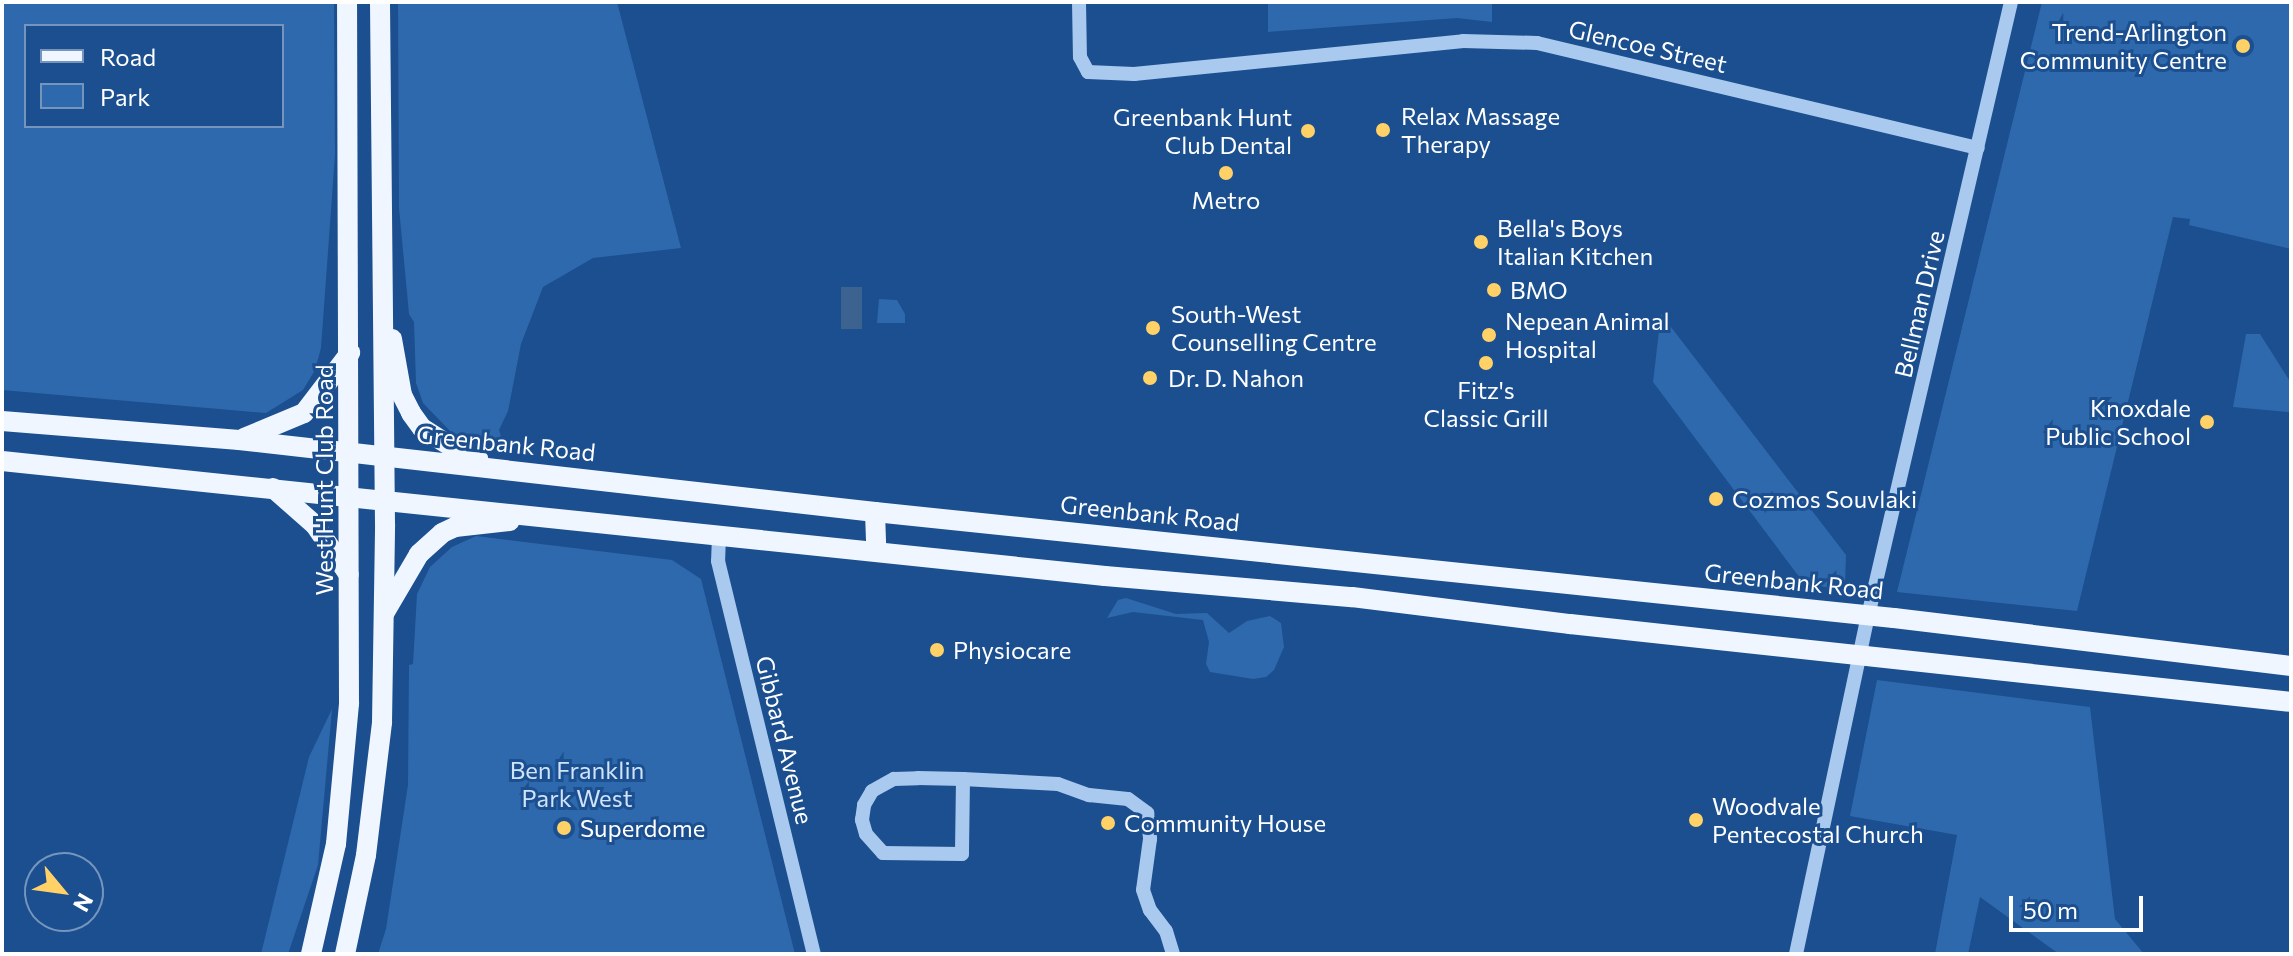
<!DOCTYPE html>
<html>
<head>
<meta charset="utf-8">
<style>
  body { margin:0 }
  #map { position:relative; width:2293px; height:956px; overflow:hidden; background:#1b4f8f; font-family:Commissioner,sans-serif }
  div>[style] { position:absolute }
  .green>* { inset:0; background:#2e69ad }
  .water>* { inset:0; background:#3c6290 }
  .minor>* { height:14px; margin:-7px; padding:0 7px; transform-origin:7px; border-radius:7px; background:#a9c9ee }
  .major>* { height:20px; margin:-10px; padding:0 10px; transform-origin:10px; border-radius:10px; background:#f0f6ff }
  .dots>* { width:22px; height:22px; translate:-50% -50%; box-sizing:border-box; border:4px solid #1b4f8f; border-radius:50% }
  span { translate:-50% -50%; white-space:nowrap; text-align:center; line-height:1.15; -webkit-text-stroke:6px #1b4f8f; paint-order:stroke }
  .poi-label { font-size:24px; color:#fff }
  .right { translate:-100% -50%; text-align:right }
  .left { translate:0 -50%; text-align:left }
  .street-label { font-size:24px; color:#fff }
  .park-label { font-size:24px; color:#cfe3fa }
  .frame { position:absolute; inset:0; border:4px solid #fff; pointer-events:none }
  .legend { position:absolute; left:24px; top:24px; width:260px; height:104px; box-sizing:border-box; background:#1b4f8f; border:2px solid #7695bc; margin:0; padding:10px 14px; list-style:none; font-size:24px; color:#fff }
  .legend li { display:flex; align-items:center; gap:16px; height:40px }
  .legend b { width:40px; border:2px solid #7695bc }
  .north { position:absolute; left:24px; top:852px; width:80px; height:80px; box-sizing:border-box; background:#1b4f8f; border:2px solid #7695bc; border-radius:50%; rotate:119deg; font-size:22px; font-weight:700; line-height:32px; text-align:center; color:#fff }
  .north::after { content:''; display:block; margin:auto; width:28px; height:36px; background:#ffd166; clip-path:polygon(50% 0,100% 100%,50% 72%,0 100%) }
  .scale { position:absolute; left:2009px; top:896px; width:134px; height:36px; box-sizing:border-box; border:4px solid #fff; border-top:0; padding-left:10px; font-size:24px; line-height:28px; white-space:nowrap; color:#fff; -webkit-text-stroke:6px #1b4f8f; paint-order:stroke }
</style>
</head>
<body>
<div id="map">
  <div class="green">
    <div style="clip-path:polygon(evenodd,2px 2px,334px 2px,335px 155px,321px 348px,315px 370px,303px 390px,266px 413px,2px 390px,2px 2px,26px 26px,282px 26px,282px 126px,26px 126px,26px 26px)"></div>
    <div style="clip-path:polygon(398px 2px,617px 2px,681px 248px,593px 258px,543px 287px,521px 344px,508px 411px,499px 430px,502px 440px,480px 441px,453px 434px,423px 403px,416px 383px,414px 322px,409px 314px,399px 208px)"></div>
    <div style="clip-path:polygon(1268px 2px,1492px 2px,1492px 22px,1457px 18px,1268px 32px)"></div>
    <div style="clip-path:polygon(2042px 2px,2291px 2px,2291px 249px,2189px 225px,2190px 219px,2173px 217px,2077px 611px,1897px 592px)"></div>
    <div style="clip-path:polygon(879px 299px,897px 300px,905px 314px,905px 323px,877px 323px)"></div>
    <div style="clip-path:polygon(1661px 314px,1846px 555px,1845px 583px,1838px 590px,1803px 582px,1653px 382px)"></div>
    <div style="clip-path:polygon(2246px 334px,2260px 334px,2291px 383px,2289px 412px,2233px 407px)"></div>
    <div style="clip-path:polygon(476px 536px,672px 560px,701px 579px,795px 954px,378px 954px,386px 929px,408px 785px,409px 665px,413px 664px,417px 594px,430px 567px,452px 547px)"></div>
    <div style="clip-path:polygon(1126px 598px,1176px 614px,1207px 613px,1229px 633px,1247px 621px,1270px 616px,1281px 623px,1284px 647px,1274px 670px,1266px 677px,1253px 679px,1210px 672px,1206px 664px,1209px 642px,1203px 620px,1133px 612px,1107px 618px,1118px 600px)"></div>
    <div style="clip-path:polygon(1877px 680px,2090px 707px,2115px 919px,2144px 954px,2059px 954px,1980px 897px,1968px 954px,1935px 954px,1957px 835px,1850px 816px)"></div>
    <div style="clip-path:polygon(332px 709px,318px 865px,288px 954px,261px 954px,309px 757px)"></div>
  </div>
  <div class="water">
    <div style="clip-path:polygon(841px 287px,862px 287px,862px 329px,841px 329px)"></div>
  </div>
  <div class="minor">
    <div style="left:1079px;top:2px;width:55px;rotate:89deg"></div>
    <div style="left:1080px;top:57px;width:17px;rotate:62deg"></div>
    <div style="left:1088px;top:72px;width:46px;rotate:2.5deg"></div>
    <div style="left:1134px;top:74px;width:331px;rotate:-5.7deg"></div>
    <div style="left:1463px;top:41px;width:74px;rotate:1.5deg"></div>
    <div style="left:1537px;top:43px;width:453px;rotate:13.4deg"></div>
    <div style="left:719px;top:535px;width:26px;rotate:92deg"></div>
    <div style="left:718px;top:561px;width:405px;rotate:76.3deg"></div>
    <div style="left:963px;top:779px;width:75px;rotate:90.8deg"></div>
    <div style="left:962px;top:854px;width:79px;rotate:-179.3deg"></div>
    <div style="left:883px;top:853px;width:25px;rotate:-132deg"></div>
    <div style="left:866px;top:834px;width:15px;rotate:-106deg"></div>
    <div style="left:862px;top:820px;width:15px;rotate:-82deg"></div>
    <div style="left:864px;top:805px;width:16px;rotate:-60deg"></div>
    <div style="left:872px;top:791px;width:25px;rotate:-29deg"></div>
    <div style="left:894px;top:779px;width:24px;rotate:-2deg"></div>
    <div style="left:918px;top:778px;width:45px;rotate:1.3deg"></div>
    <div style="left:963px;top:779px;width:95px;rotate:3deg"></div>
    <div style="left:1058px;top:784px;width:33px;rotate:20deg"></div>
    <div style="left:1089px;top:795px;width:39px;rotate:6deg"></div>
    <div style="left:1128px;top:799px;width:24px;rotate:36deg"></div>
    <div style="left:1147px;top:813px;width:26px;rotate:83deg"></div>
    <div style="left:1150px;top:839px;width:51px;rotate:97.8deg"></div>
    <div style="left:1143px;top:890px;width:21px;rotate:71deg"></div>
    <div style="left:1150px;top:910px;width:26px;rotate:53deg"></div>
    <div style="left:1166px;top:931px;width:24px;rotate:73deg"></div>
    <div style="left:1796px;top:954px;width:346px;rotate:-78deg"></div>
    <div style="left:1868px;top:616px;width:630px;rotate:-76.89deg"></div>
  </div>
  <div class="major">
    <div style="left:392px;top:339px;width:57px;rotate:79.9deg"></div>
    <div style="left:402px;top:395px;width:20px;rotate:63deg"></div>
    <div style="left:411px;top:413px;width:19px;rotate:54deg"></div>
    <div style="left:422px;top:428px;width:43px;rotate:32.6deg"></div>
    <div style="left:458px;top:451px;width:22px;rotate:22deg"></div>
    <div style="left:2px;top:421px;width:238px;rotate:4.6deg"></div>
    <div style="left:239px;top:440px;width:640px;rotate:6.46deg"></div>
    <div style="left:875px;top:512px;width:1024px;rotate:5.94deg"></div>
    <div style="left:1894px;top:618px;width:400px;rotate:6.9deg"></div>
    <div style="left:244px;top:438px;width:65px;rotate:-22.6deg"></div>
    <div style="left:304px;top:413px;width:76px;rotate:-52.5deg"></div>
    <div style="left:2px;top:461px;width:1109px;rotate:5.95deg"></div>
    <div style="left:1105px;top:576px;width:248px;rotate:4.9deg"></div>
    <div style="left:1352px;top:597px;width:220px;rotate:7.1deg"></div>
    <div style="left:1570px;top:624px;width:725px;rotate:6.17deg"></div>
    <div style="left:273px;top:488px;width:56px;rotate:41.4deg"></div>
    <div style="left:315px;top:525px;width:60px;rotate:55.8deg"></div>
    <div style="left:875px;top:512px;width:38px;rotate:88deg"></div>
    <div style="left:385px;top:612px;width:67px;rotate:-59.6deg"></div>
    <div style="left:419px;top:554px;width:31px;rotate:-42deg"></div>
    <div style="left:442px;top:533px;width:14px;rotate:-25deg"></div>
    <div style="left:455px;top:527px;width:55px;rotate:-6.2deg"></div>
    <div style="left:311px;top:954px;width:113px;rotate:-77.2deg"></div>
    <div style="left:336px;top:844px;width:142px;rotate:-84.7deg"></div>
    <div style="left:349px;top:703px;width:701px;rotate:-90.16deg"></div>
    <div style="left:345px;top:954px;width:101px;rotate:-78deg"></div>
    <div style="left:366px;top:855px;width:134px;rotate:-83.1deg"></div>
    <div style="left:382px;top:722px;width:198px;rotate:-89.1deg"></div>
    <div style="left:385px;top:524px;width:522px;rotate:-90.55deg"></div>
  </div>
  <div class="dots">
    <div style="left:2243px;top:46px;background:#ffd166"></div>
    <div style="left:1383px;top:130px;background:#ffd166"></div>
    <div style="left:1308px;top:131px;background:#ffd166"></div>
    <div style="left:1226px;top:173px;background:#ffd166"></div>
    <div style="left:1481px;top:242px;background:#ffd166"></div>
    <div style="left:1494px;top:290px;background:#ffd166"></div>
    <div style="left:1153px;top:328px;background:#ffd166"></div>
    <div style="left:1489px;top:335px;background:#ffd166"></div>
    <div style="left:1486px;top:363px;background:#ffd166"></div>
    <div style="left:1150px;top:378px;background:#ffd166"></div>
    <div style="left:2207px;top:422px;background:#ffd166"></div>
    <div style="left:1716px;top:499px;background:#ffd166"></div>
    <div style="left:937px;top:650px;background:#ffd166"></div>
    <div style="left:1696px;top:820px;background:#ffd166"></div>
    <div style="left:1108px;top:823px;background:#ffd166"></div>
    <div style="left:564px;top:828px;background:#ffd166"></div>
  </div>
  <div class="poi-label">
    <span class="right" style="left:2227px;top:46px">Trend-Arlington<br>Community Centre</span>
    <span class="left" style="left:1401px;top:130px">Relax Massage<br>Therapy</span>
    <span class="right" style="left:1292px;top:131px">Greenbank Hunt<br>Club Dental</span>
    <span style="left:1226px;top:200px">Metro</span>
    <span class="left" style="left:1497px;top:242px">Bella's Boys<br>Italian Kitchen</span>
    <span class="left" style="left:1510px;top:290px">BMO</span>
    <span class="left" style="left:1171px;top:328px">South-West<br>Counselling Centre</span>
    <span class="left" style="left:1505px;top:335px">Nepean Animal<br>Hospital</span>
    <span class="left" style="left:1168px;top:378px">Dr. D. Nahon</span>
    <span style="left:1486px;top:404px">Fitz's<br>Classic Grill</span>
    <span class="right" style="left:2191px;top:422px">Knoxdale<br>Public School</span>
    <span class="left" style="left:1732px;top:499px">Cozmos Souvlaki</span>
    <span class="left" style="left:953px;top:650px">Physiocare</span>
    <span class="left" style="left:1712px;top:820px">Woodvale<br>Pentecostal Church</span>
    <span class="left" style="left:1124px;top:823px">Community House</span>
    <span class="left" style="left:580px;top:828px">Superdome</span>
  </div>
  <div class="street-label">
    <span style="left:1648px;top:46px;rotate:13deg">Glencoe Street</span>
    <span style="left:1919px;top:304px;rotate:-77deg">Bellman Drive</span>
    <span style="left:506px;top:443px;rotate:6deg">Greenbank Road</span>
    <span style="left:324px;top:480px;rotate:-90deg">West Hunt Club Road</span>
    <span style="left:1150px;top:513px;rotate:6deg">Greenbank Road</span>
    <span style="left:1794px;top:581px;rotate:6deg">Greenbank Road</span>
    <span style="left:785px;top:740px;rotate:76deg">Gibbard Avenue</span>
  </div>
  <div class="park-label">
    <span style="left:577px;top:784px">Ben Franklin<br>Park West</span>
  </div>
  <div class="frame"></div>
  <ul class="legend">
  <li><b style="height:10px;background:#f0f6ff"></b>Road</li>
  <li><b style="height:22px;background:#2e69ad"></b>Park</li>
  </ul>
  <div class="north">N</div>
  <div class="scale">50 m</div>
</div>
</body>
</html>
